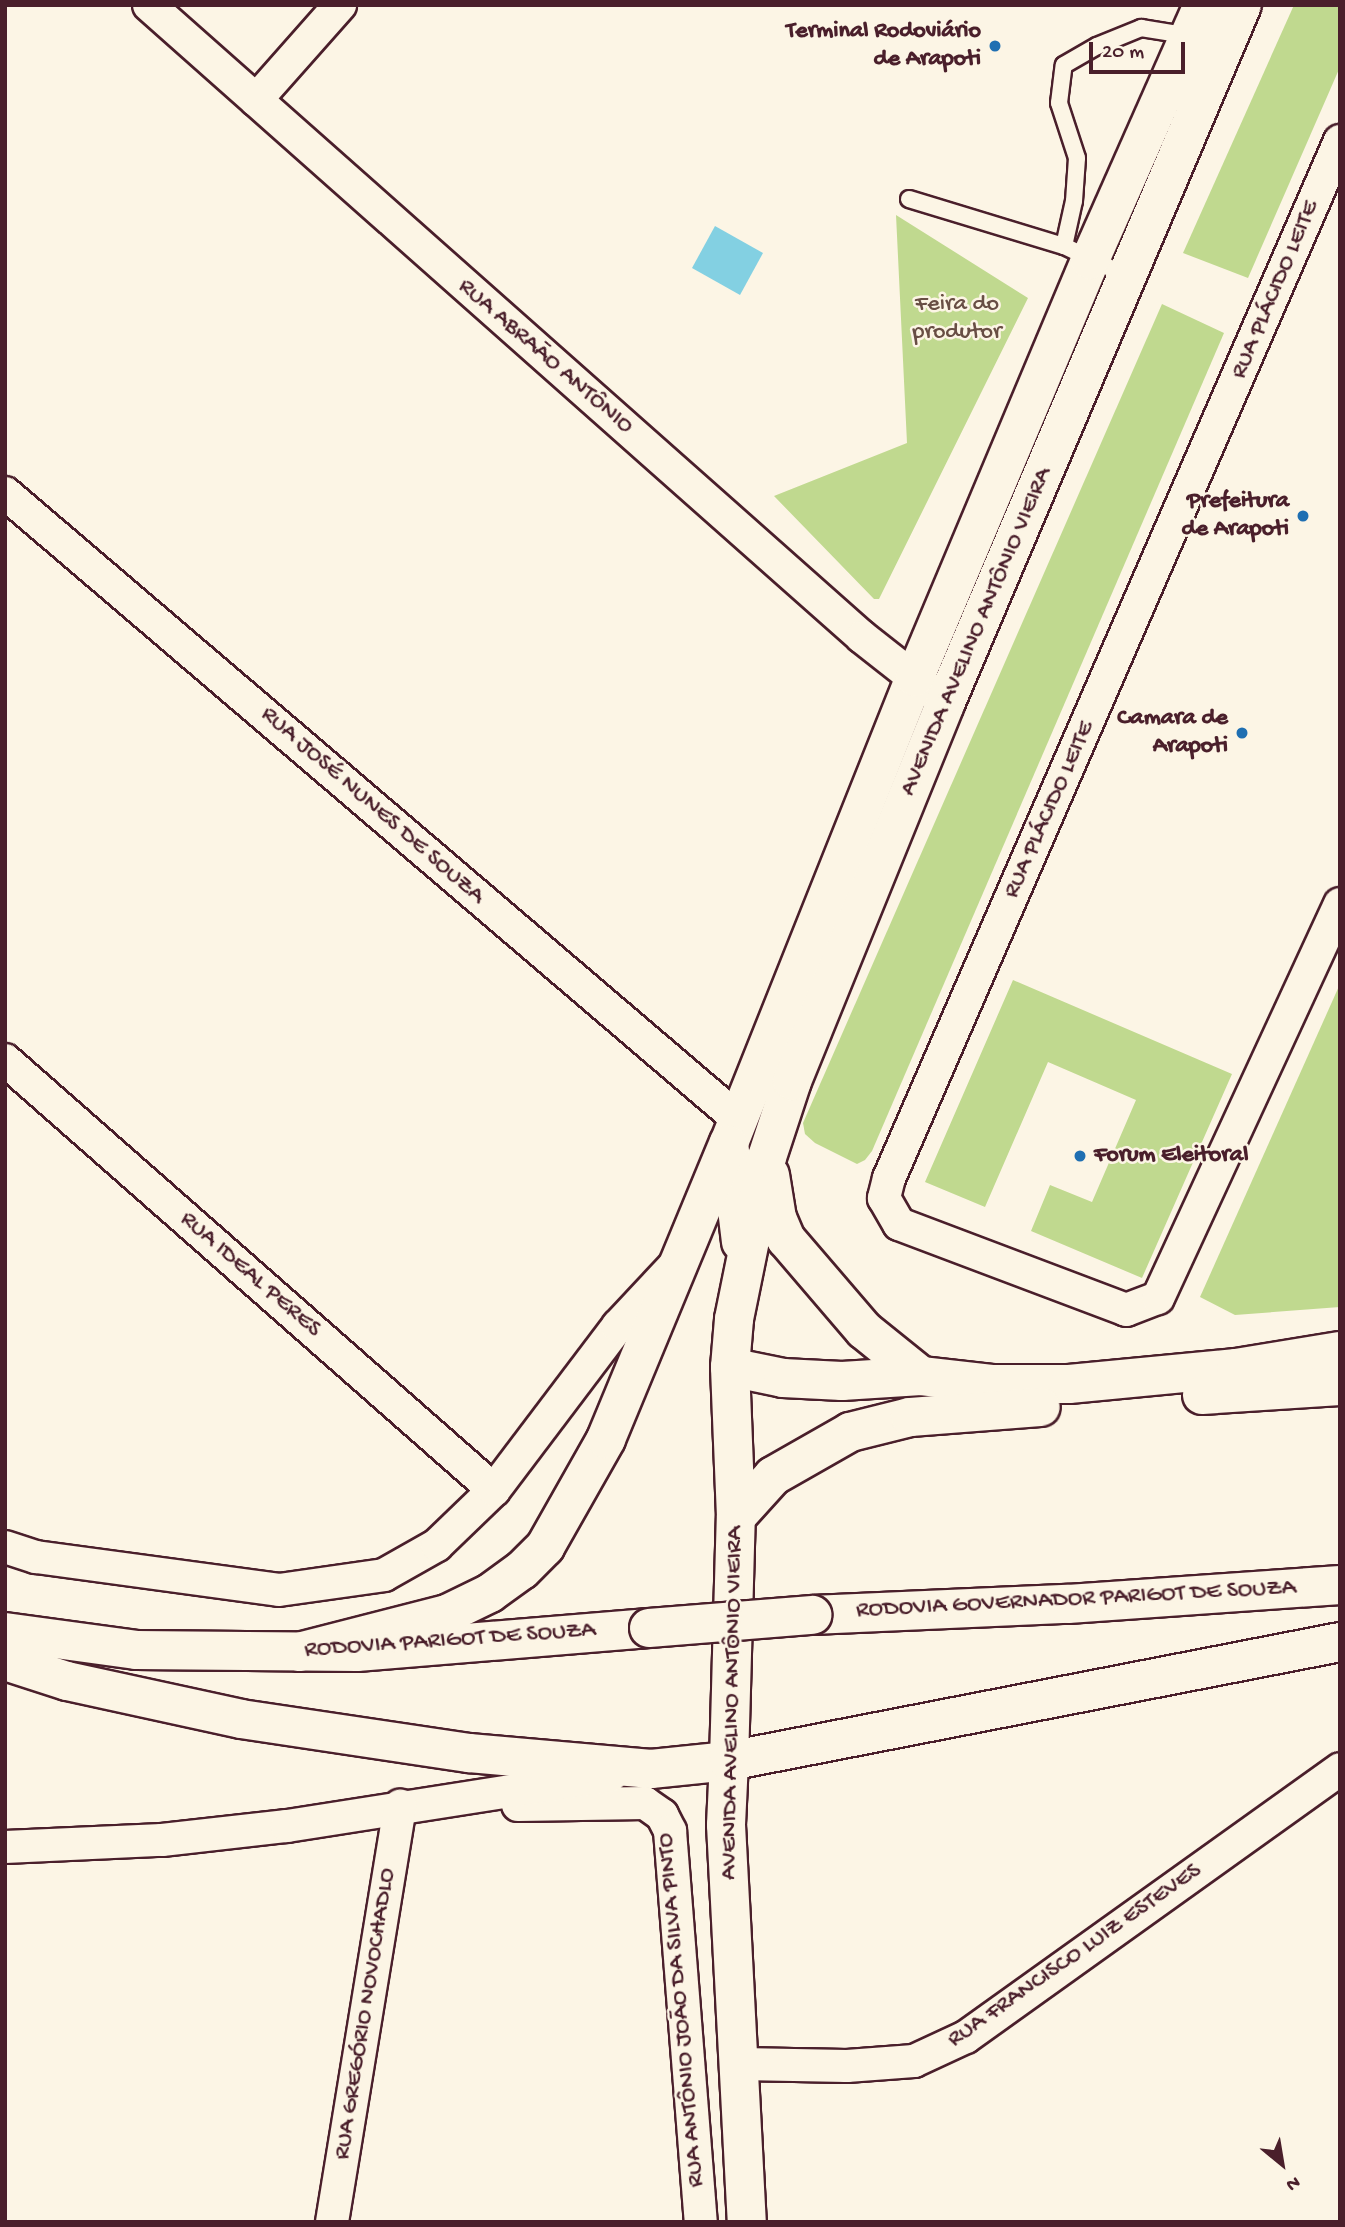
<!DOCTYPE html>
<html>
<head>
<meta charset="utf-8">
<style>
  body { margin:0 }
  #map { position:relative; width:1345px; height:2227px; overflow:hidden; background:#fcf5e5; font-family:"Gochi Hand",sans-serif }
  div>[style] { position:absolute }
  .green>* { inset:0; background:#c0d98f }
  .water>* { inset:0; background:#83d0e2 }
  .roads { filter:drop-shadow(2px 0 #4a1f2b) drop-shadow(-2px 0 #4a1f2b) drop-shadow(0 2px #4a1f2b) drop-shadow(0 -2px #4a1f2b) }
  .lane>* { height:16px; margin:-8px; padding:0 8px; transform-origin:8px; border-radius:8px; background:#fcf5e5 }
  .street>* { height:32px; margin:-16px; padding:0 16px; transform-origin:16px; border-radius:16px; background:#fcf5e5 }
  .secondary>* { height:38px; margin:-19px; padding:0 19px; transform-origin:19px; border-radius:19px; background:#fcf5e5 }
  .primary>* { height:38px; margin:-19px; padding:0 19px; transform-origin:19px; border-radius:19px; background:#fcf5e5 }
  .bridges { filter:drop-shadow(2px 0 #4a1f2b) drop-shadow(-2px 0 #4a1f2b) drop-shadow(0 2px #4a1f2b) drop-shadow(0 -2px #4a1f2b) }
  .primary-bridge>* { height:38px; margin:-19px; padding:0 19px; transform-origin:19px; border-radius:19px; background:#fcf5e5 }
  .dots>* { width:19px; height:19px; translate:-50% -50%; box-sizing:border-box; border:4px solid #fcf5e5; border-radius:50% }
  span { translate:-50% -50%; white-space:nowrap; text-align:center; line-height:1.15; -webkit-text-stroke:5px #fcf5e5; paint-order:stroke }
  .poi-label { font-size:24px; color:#4a1f2b; font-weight:700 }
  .right { translate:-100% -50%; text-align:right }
  .left { translate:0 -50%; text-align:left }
  .street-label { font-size:24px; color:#4a1f2b }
  .park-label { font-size:24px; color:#684e44 }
  .frame { position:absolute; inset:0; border:7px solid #4a1f2b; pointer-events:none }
  .north { position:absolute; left:1247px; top:2129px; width:70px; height:70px; -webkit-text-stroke:5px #fcf5e5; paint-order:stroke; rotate:150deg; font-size:19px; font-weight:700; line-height:28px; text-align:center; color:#4a1f2b }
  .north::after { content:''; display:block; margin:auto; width:24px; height:32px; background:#4a1f2b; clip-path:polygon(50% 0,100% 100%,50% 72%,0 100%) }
  .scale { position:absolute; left:1089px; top:42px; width:96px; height:32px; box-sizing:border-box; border:4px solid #4a1f2b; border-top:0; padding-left:9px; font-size:21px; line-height:24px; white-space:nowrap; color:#4a1f2b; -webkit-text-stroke:5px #fcf5e5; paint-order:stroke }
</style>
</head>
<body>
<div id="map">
  <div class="green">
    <div style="clip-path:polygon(1294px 5px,1340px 5px,1340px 67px,1248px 278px,1183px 253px)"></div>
    <div style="clip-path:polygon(896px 215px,1028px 298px,879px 599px,874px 599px,774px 496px,907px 443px)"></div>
    <div style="clip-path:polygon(1162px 304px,1224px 333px,872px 1151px,865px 1160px,857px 1164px,815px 1143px,805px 1134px,803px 1123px)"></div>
    <div style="clip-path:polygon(1013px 980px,1232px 1074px,1142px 1278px,1031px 1231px,1050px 1185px,1092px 1202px,1136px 1100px,1048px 1062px,985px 1207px,925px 1182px)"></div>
    <div style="clip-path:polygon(1340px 984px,1340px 1307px,1235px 1315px,1200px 1297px)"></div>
  </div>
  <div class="water">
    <div style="clip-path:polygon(715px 226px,763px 253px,740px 295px,692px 268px)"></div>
  </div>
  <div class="roads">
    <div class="lane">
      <div style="left:909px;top:199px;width:162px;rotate:16.9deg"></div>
      <div style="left:1127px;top:276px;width:70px;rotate:-154.5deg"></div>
      <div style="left:1064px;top:246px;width:46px;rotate:-77.5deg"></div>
      <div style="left:1074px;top:201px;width:43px;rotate:-86deg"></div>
      <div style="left:1077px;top:158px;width:58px;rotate:-108.1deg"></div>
      <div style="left:1059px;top:103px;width:38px;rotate:-83deg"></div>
      <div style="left:1064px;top:65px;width:38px;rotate:-30deg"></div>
      <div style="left:1097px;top:46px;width:48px;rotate:-22.2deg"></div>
      <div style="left:1141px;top:28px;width:51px;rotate:9.1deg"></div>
    </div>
    <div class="street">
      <div style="left:149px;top:5px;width:953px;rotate:41.55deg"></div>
      <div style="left:862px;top:637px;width:89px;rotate:38.2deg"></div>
      <div style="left:256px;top:100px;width:127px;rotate:-48.5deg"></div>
      <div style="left:1340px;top:141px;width:1131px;rotate:113.5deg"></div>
      <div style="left:889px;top:1178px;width:21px;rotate:104deg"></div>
      <div style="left:884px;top:1198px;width:30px;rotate:60deg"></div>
      <div style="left:899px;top:1224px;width:243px;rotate:20.7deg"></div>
      <div style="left:1126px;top:1310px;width:34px;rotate:-21deg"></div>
      <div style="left:1158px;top:1298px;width:434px;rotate:-65.2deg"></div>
      <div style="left:5px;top:493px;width:964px;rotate:40.5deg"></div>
      <div style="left:5px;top:1060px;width:651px;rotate:41.33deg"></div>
      <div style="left:5px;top:1547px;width:33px;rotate:18deg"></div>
      <div style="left:36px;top:1557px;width:245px;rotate:7.7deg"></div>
      <div style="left:279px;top:1590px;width:106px;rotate:-8.1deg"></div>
      <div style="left:384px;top:1575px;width:61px;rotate:-29.5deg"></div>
      <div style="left:437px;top:1545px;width:79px;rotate:-44deg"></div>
      <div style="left:494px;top:1490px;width:206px;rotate:-52.9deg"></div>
      <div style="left:618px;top:1326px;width:81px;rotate:-47deg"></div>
      <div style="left:518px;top:1805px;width:127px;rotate:-0.9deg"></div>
      <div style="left:645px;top:1803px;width:21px;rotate:35deg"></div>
      <div style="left:662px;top:1815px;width:18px;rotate:63deg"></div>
      <div style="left:670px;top:1831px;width:392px;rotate:85.5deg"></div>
      <div style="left:5px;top:1847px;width:157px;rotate:-2.6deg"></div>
      <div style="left:162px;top:1840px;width:126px;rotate:-6.4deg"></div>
      <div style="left:287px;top:1826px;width:328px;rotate:-8.9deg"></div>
      <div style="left:741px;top:2064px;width:106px;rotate:1.1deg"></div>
      <div style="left:847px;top:2066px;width:67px;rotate:-4.3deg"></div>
      <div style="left:914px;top:2061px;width:57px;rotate:-24.8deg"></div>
      <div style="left:966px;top:2037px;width:460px;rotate:-35.6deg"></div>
      <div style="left:332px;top:2222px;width:422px;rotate:-80.7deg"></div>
    </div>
    <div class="secondary">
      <div style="left:729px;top:1761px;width:64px;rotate:92.7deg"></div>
      <div style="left:726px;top:1825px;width:398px;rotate:87deg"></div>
    </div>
    <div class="primary">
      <div style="left:770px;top:1175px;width:44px;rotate:80.8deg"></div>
      <div style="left:777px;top:1218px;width:23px;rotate:67deg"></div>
      <div style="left:786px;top:1239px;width:120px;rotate:49.4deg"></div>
      <div style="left:864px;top:1330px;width:73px;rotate:38.9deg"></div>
      <div style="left:921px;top:1376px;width:71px;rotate:6.4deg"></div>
      <div style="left:992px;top:1384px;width:77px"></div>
      <div style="left:1069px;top:1384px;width:168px;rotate:-5.5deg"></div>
      <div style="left:1236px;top:1368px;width:105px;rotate:-9.3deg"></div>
      <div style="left:741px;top:1242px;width:100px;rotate:-96.9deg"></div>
      <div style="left:729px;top:1143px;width:502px;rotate:-68.24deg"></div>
      <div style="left:915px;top:677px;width:452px;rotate:-67.2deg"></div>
      <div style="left:1090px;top:260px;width:279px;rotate:-66.1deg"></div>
      <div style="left:730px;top:1367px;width:54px;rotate:11.7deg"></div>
      <div style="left:783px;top:1378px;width:59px;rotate:2.9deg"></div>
      <div style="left:842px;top:1381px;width:79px;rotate:-3.6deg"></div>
      <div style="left:1202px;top:1395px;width:138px;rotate:-3.7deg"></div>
      <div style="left:736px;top:1517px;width:55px;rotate:-47.9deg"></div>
      <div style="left:773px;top:1476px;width:89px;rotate:-29.7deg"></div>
      <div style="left:850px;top:1432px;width:62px;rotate:-14deg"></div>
      <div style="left:910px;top:1417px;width:131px;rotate:-4.4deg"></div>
      <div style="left:812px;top:1615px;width:256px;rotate:-2.5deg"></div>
      <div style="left:1068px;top:1604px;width:273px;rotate:-4deg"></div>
      <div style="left:5px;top:1632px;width:132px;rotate:7.8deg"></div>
      <div style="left:136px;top:1650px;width:221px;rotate:0.5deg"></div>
      <div style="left:357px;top:1652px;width:293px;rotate:-4.7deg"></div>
      <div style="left:299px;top:1652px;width:153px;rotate:-14.4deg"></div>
      <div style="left:447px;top:1614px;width:48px;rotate:-26deg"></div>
      <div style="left:490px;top:1593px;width:39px;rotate:-36deg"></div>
      <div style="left:522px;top:1570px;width:33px;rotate:-45deg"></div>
      <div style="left:545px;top:1547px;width:124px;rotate:-60.5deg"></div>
      <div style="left:606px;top:1439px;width:319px;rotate:-67.5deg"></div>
      <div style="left:5px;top:1661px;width:65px;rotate:17.9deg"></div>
      <div style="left:67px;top:1681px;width:178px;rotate:12.3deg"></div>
      <div style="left:241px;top:1719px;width:231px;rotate:8.5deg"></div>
      <div style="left:469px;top:1753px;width:183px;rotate:5deg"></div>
      <div style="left:651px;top:1769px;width:78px;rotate:-5.9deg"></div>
      <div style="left:729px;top:1761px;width:622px;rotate:-11.02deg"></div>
      <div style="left:729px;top:1761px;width:244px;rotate:-88.4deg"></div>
      <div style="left:736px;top:1517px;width:150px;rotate:-92.3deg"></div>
      <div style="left:730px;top:1367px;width:48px;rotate:-85.2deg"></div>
      <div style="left:734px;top:1319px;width:165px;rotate:-78.5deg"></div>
      <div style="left:767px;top:1157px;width:80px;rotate:-71.8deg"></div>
      <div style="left:792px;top:1081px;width:407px;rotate:-67.9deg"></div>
      <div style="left:945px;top:704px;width:759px;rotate:-66.98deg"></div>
    </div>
  </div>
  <div class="bridges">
    <div class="primary-bridge">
      <div style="left:649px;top:1628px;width:164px;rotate:-4.6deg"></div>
    </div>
  </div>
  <div class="dots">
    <div style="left:995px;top:46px;background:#1f6fb2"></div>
    <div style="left:1303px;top:516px;background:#1f6fb2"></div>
    <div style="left:1242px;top:733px;background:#1f6fb2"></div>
    <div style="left:1080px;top:1156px;background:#1f6fb2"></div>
  </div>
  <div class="poi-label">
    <span class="right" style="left:981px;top:46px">Terminal Rodoviário<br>de Arapoti</span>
    <span class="right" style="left:1289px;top:516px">Prefeitura<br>de Arapoti</span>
    <span class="right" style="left:1228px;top:733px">Camara de<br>Arapoti</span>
    <span class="left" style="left:1094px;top:1156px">Forum Eleitoral</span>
  </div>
  <div class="street-label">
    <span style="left:1276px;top:290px;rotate:-67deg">RUA PLÁCIDO LEITE</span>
    <span style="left:545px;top:357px;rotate:41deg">RUA ABRAÃO ANTÔNIO</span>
    <span style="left:977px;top:632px;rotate:-67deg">AVENIDA AVELINO ANTÔNIO VIEIRA</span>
    <span style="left:372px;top:806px;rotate:41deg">RUA JOSÉ NUNES DE SOUZA</span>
    <span style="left:1050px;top:810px;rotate:-66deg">RUA PLÁCIDO LEITE</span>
    <span style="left:250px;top:1275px;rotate:41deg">RUA IDEAL PERES</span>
    <span style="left:1076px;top:1600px;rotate:-3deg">RODOVIA GOVERNADOR PARIGOT DE SOUZA</span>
    <span style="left:450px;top:1641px;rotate:-4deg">RODOVIA PARIGOT DE SOUZA</span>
    <span style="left:733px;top:1703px;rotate:-89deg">AVENIDA AVELINO ANTÔNIO VIEIRA</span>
    <span style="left:1075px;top:1956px;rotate:-35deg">RUA FRANCISCO LUIZ ESTEVES</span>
    <span style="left:682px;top:2010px;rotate:-95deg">RUA ANTÔNIO JOÃO DA SILVA PINTO</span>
    <span style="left:366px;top:2014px;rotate:-81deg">RUA GREGÓRIO NOVOCHADLO</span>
  </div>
  <div class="park-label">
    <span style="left:957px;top:319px">Feira do<br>produtor</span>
  </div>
  <div class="frame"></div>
  <div class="north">N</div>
  <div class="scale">20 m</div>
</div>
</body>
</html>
